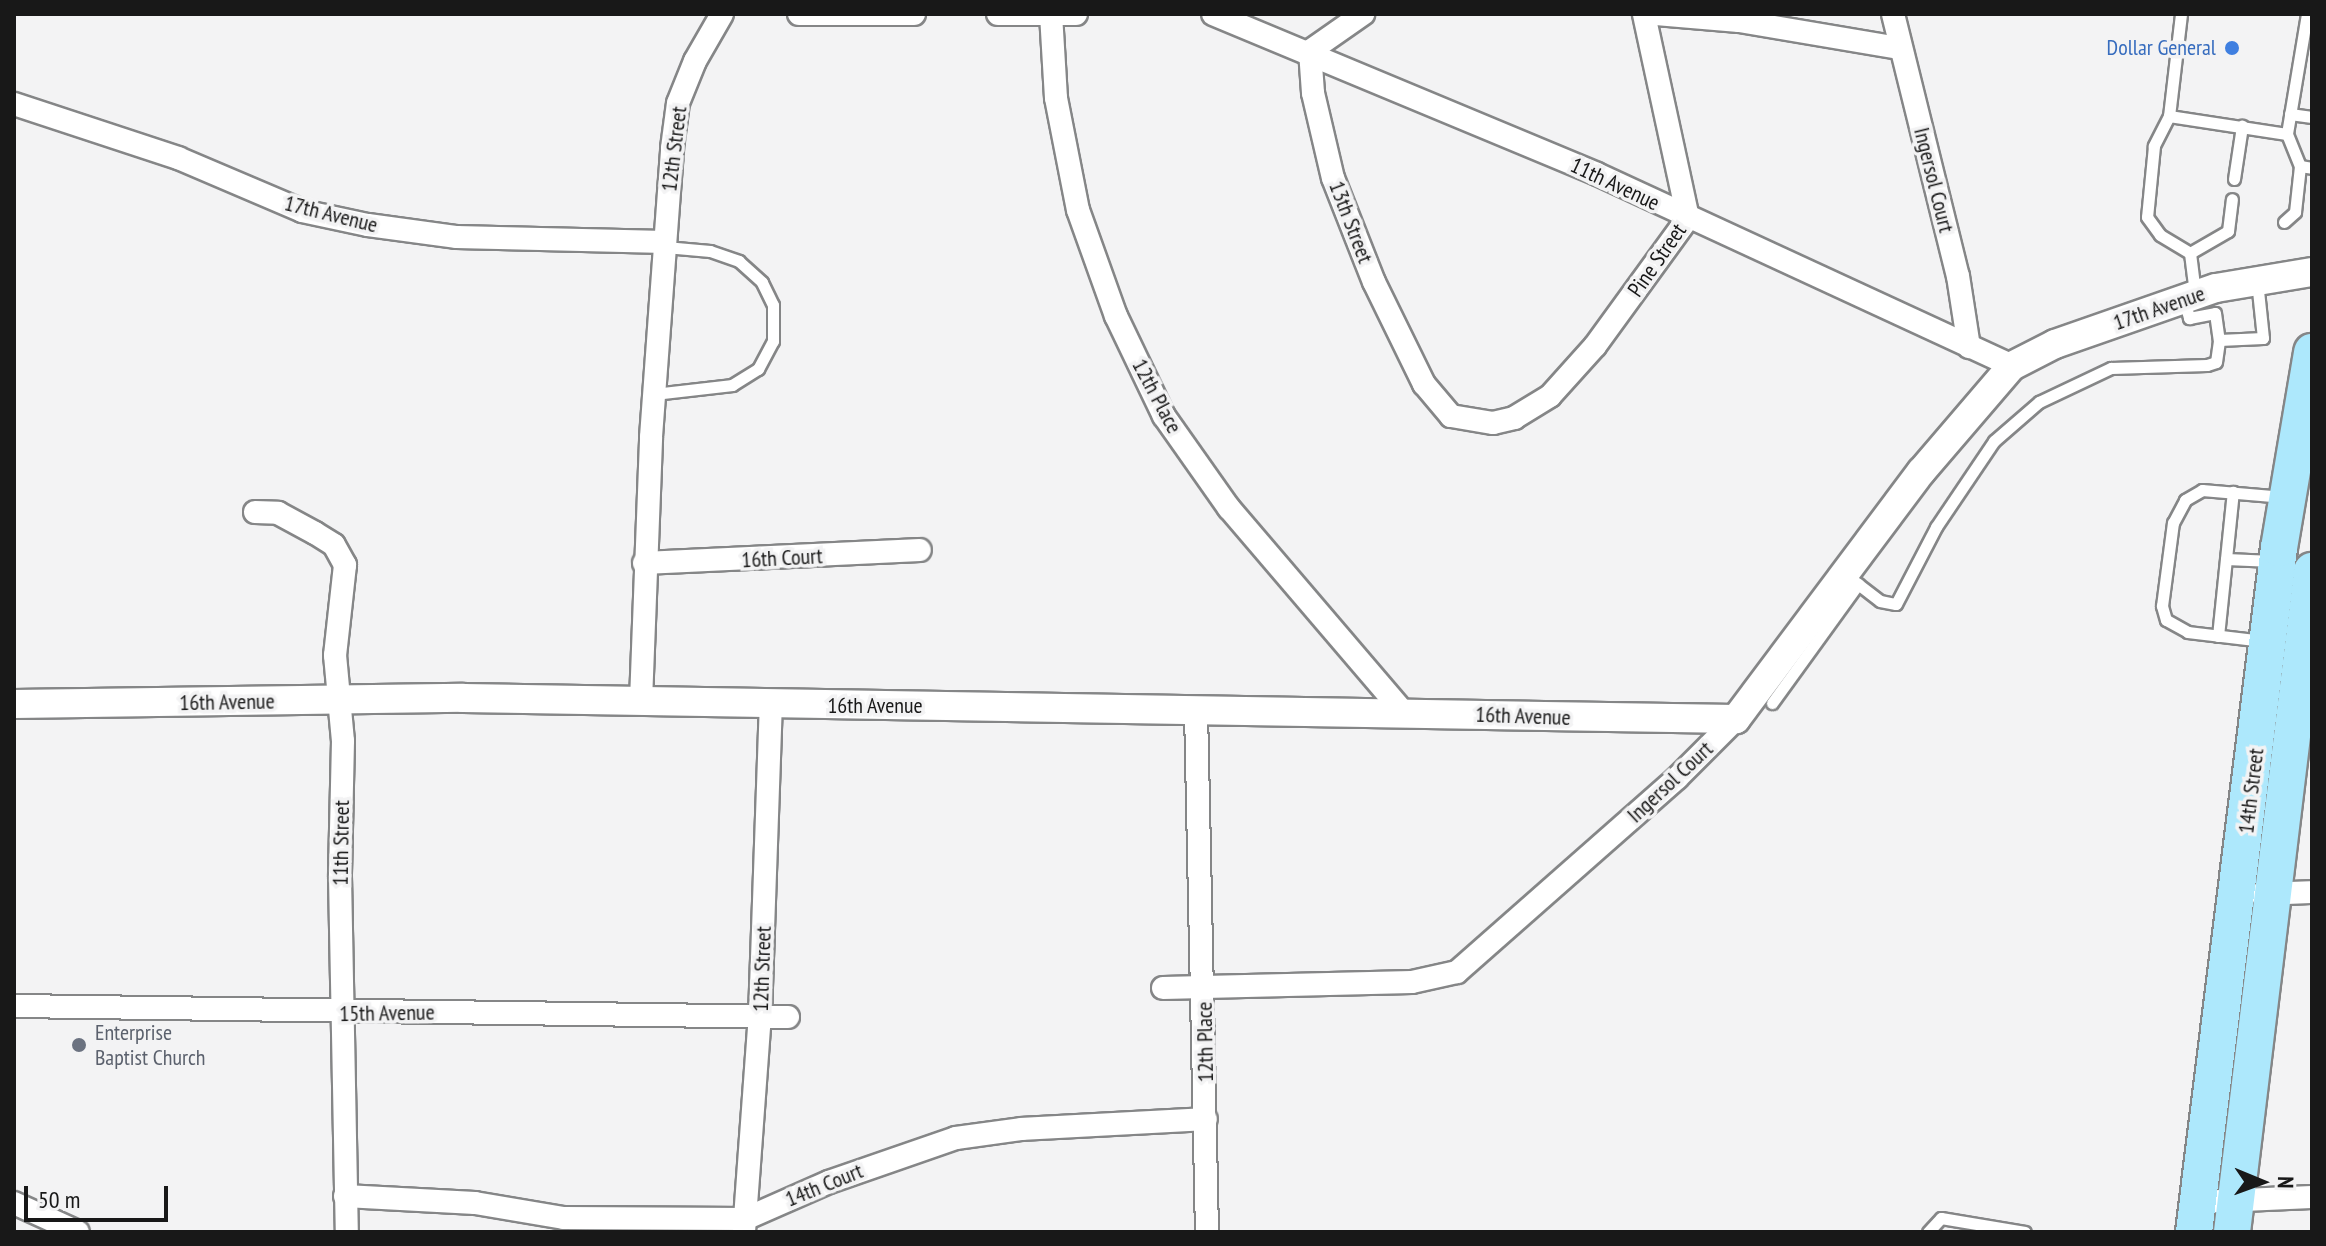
<!DOCTYPE html>
<html>
<head>
<meta charset="utf-8">
<style>
  body { margin:0 }
  #map { position:relative; width:2326px; height:1246px; overflow:hidden; background:#f3f3f4; font-family:"PT Sans Narrow",sans-serif }
  div>[style] { position:absolute }
  .roads { filter:drop-shadow(2px 0 #858687) drop-shadow(-2px 0 #858687) drop-shadow(0 2px #858687) drop-shadow(0 -2px #858687) }
  .service>* { height:11px; margin:-5.5px; padding:0 5.5px; transform-origin:5.5px; border-radius:5.5px; background:#fff }
  .minor>* { height:22px; margin:-11px; padding:0 11px; transform-origin:11px; border-radius:11px; background:#fff }
  .tertiary>* { height:28px; margin:-14px; padding:0 14px; transform-origin:14px; border-radius:14px; background:#fff }
  .primary>* { height:36px; margin:-18px; padding:0 18px; transform-origin:18px; border-radius:18px; background:#ade8fc }
  .dots>* { width:22px; height:22px; translate:-50% -50%; box-sizing:border-box; border:4px solid #f3f3f4; border-radius:50% }
  span { translate:-50% -50%; white-space:nowrap; text-align:center; line-height:1.15; -webkit-text-stroke:7px #f3f3f4; paint-order:stroke }
  .shop-label { font-size:22px; color:#366cbe }
  .right { translate:-100% -50%; text-align:right }
  .street-label { font-size:22px; color:#181818 }
  .worship-label { font-size:22px; color:#5b616d }
  .left { translate:0 -50%; text-align:left }
  .frame { position:absolute; inset:0; border:16px solid #181818; pointer-events:none }
  .north { position:absolute; left:2222px; top:1142px; width:80px; height:80px; -webkit-text-stroke:6px #f3f3f4; paint-order:stroke; rotate:91deg; font-size:22px; font-weight:700; line-height:32px; text-align:center; color:#181818 }
  .north::after { content:''; display:block; margin:auto; width:28px; height:36px; background:#181818; clip-path:polygon(50% 0,100% 100%,50% 72%,0 100%) }
  .scale { position:absolute; left:24px; top:1186px; width:144px; height:36px; box-sizing:border-box; border:4px solid #181818; border-top:0; padding-left:10px; font-size:24px; line-height:28px; white-space:nowrap; color:#181818; -webkit-text-stroke:6px #f3f3f4; paint-order:stroke }
</style>
</head>
<body>
<div id="map">
  <div class="roads">
    <div class="service">
      <div style="left:2181px;top:14px;width:103px;rotate:96.7deg"></div>
      <div style="left:2169px;top:116px;width:119px;rotate:8.7deg"></div>
      <div style="left:2307px;top:14px;width:122px;rotate:99.5deg"></div>
      <div style="left:2287px;top:134px;width:35px;rotate:68deg"></div>
      <div style="left:2300px;top:166px;width:12px;rotate:9deg"></div>
      <div style="left:2290px;top:114px;width:22px;rotate:8deg"></div>
      <div style="left:2169px;top:116px;width:34px;rotate:117deg"></div>
      <div style="left:2154px;top:146px;width:71px;rotate:95.6deg"></div>
      <div style="left:2147px;top:217px;width:22px;rotate:54deg"></div>
      <div style="left:2160px;top:235px;width:35px;rotate:31deg"></div>
      <div style="left:2190px;top:253px;width:40px;rotate:82.9deg"></div>
      <div style="left:2234px;top:179px;width:54px;rotate:-81.4deg"></div>
      <div style="left:2284px;top:222px;width:15px;rotate:-42deg"></div>
      <div style="left:2295px;top:212px;width:46px;rotate:-83.8deg"></div>
      <div style="left:2190px;top:253px;width:44px;rotate:-30.1deg"></div>
      <div style="left:2228px;top:231px;width:32px;rotate:-83deg"></div>
      <div style="left:2184px;top:299px;width:20px;rotate:75deg"></div>
      <div style="left:2189px;top:318px;width:26px;rotate:-11deg"></div>
      <div style="left:2215px;top:313px;width:27px;rotate:82deg"></div>
      <div style="left:2219px;top:340px;width:44px;rotate:-2.6deg"></div>
      <div style="left:2263px;top:338px;width:57px;rotate:-96deg"></div>
      <div style="left:654px;top:394px;width:79px;rotate:-6.6deg"></div>
      <div style="left:732px;top:385px;width:31px;rotate:-32deg"></div>
      <div style="left:758px;top:369px;width:32px;rotate:-62deg"></div>
      <div style="left:773px;top:341px;width:36px;rotate:-90deg"></div>
      <div style="left:773px;top:305px;width:25px;rotate:-116deg"></div>
      <div style="left:762px;top:282px;width:31px;rotate:-138deg"></div>
      <div style="left:739px;top:261px;width:31px;rotate:-161deg"></div>
      <div style="left:710px;top:251px;width:45px;rotate:-174.9deg"></div>
      <div style="left:2226px;top:559px;width:47px;rotate:2.4deg"></div>
      <div style="left:1845px;top:574px;width:44px;rotate:37.6deg"></div>
      <div style="left:1880px;top:601px;width:16px;rotate:11deg"></div>
      <div style="left:1896px;top:604px;width:87px;rotate:-62.5deg"></div>
      <div style="left:1936px;top:527px;width:104px;rotate:-56deg"></div>
      <div style="left:1994px;top:441px;width:60px;rotate:-40.9deg"></div>
      <div style="left:2039px;top:402px;width:80px;rotate:-25.3deg"></div>
      <div style="left:2111px;top:368px;width:96px;rotate:-1.8deg"></div>
      <div style="left:2207px;top:365px;width:9px;rotate:-18deg"></div>
      <div style="left:2216px;top:362px;width:22px;rotate:-82deg"></div>
      <div style="left:2218px;top:636px;width:145px;rotate:-84.1deg"></div>
      <div style="left:2263px;top:641px;width:76px;rotate:-173.2deg"></div>
      <div style="left:2188px;top:632px;width:25px;rotate:-151deg"></div>
      <div style="left:2166px;top:620px;width:15px;rotate:-106deg"></div>
      <div style="left:2162px;top:606px;width:84px;rotate:-82.5deg"></div>
      <div style="left:2173px;top:523px;width:26px;rotate:-62deg"></div>
      <div style="left:2185px;top:500px;width:20px;rotate:-30deg"></div>
      <div style="left:2202px;top:490px;width:82px;rotate:4.9deg"></div>
      <div style="left:1772px;top:703px;width:147px;rotate:-54.1deg"></div>
      <div style="left:1928px;top:1232px;width:19px;rotate:-47deg"></div>
      <div style="left:1941px;top:1218px;width:85px;rotate:9.5deg"></div>
    </div>
    <div class="minor">
      <div style="left:799px;top:14px;width:115px"></div>
      <div style="left:998px;top:14px;width:78px"></div>
      <div style="left:1051px;top:14px;width:84px;rotate:86.6deg"></div>
      <div style="left:1056px;top:98px;width:114px;rotate:78.9deg"></div>
      <div style="left:1078px;top:210px;width:113px;rotate:70.3deg"></div>
      <div style="left:1116px;top:316px;width:111px;rotate:64.4deg"></div>
      <div style="left:1164px;top:416px;width:113px;rotate:54.8deg"></div>
      <div style="left:1229px;top:508px;width:268px;rotate:49.5deg"></div>
      <div style="left:1213px;top:14px;width:416px;rotate:22.6deg"></div>
      <div style="left:1597px;top:174px;width:457px;rotate:24.8deg"></div>
      <div style="left:1656px;top:14px;width:83px;rotate:4.8deg"></div>
      <div style="left:1739px;top:21px;width:162px;rotate:9.6deg"></div>
      <div style="left:1893px;top:14px;width:270px;rotate:76.1deg"></div>
      <div style="left:1958px;top:276px;width:72px;rotate:81.2deg"></div>
      <div style="left:1310px;top:51px;width:42px;rotate:85.9deg"></div>
      <div style="left:1313px;top:93px;width:87px;rotate:76.8deg"></div>
      <div style="left:1333px;top:178px;width:112px;rotate:68.5deg"></div>
      <div style="left:1374px;top:282px;width:114px;rotate:63.9deg"></div>
      <div style="left:1424px;top:384px;width:42px;rotate:49.8deg"></div>
      <div style="left:1451px;top:416px;width:43px;rotate:9.5deg"></div>
      <div style="left:1493px;top:423px;width:22px;rotate:-13deg"></div>
      <div style="left:1514px;top:418px;width:42px;rotate:-31.4deg"></div>
      <div style="left:1550px;top:396px;width:67px;rotate:-48deg"></div>
      <div style="left:1595px;top:346px;width:158px;rotate:-54deg"></div>
      <div style="left:1688px;top:218px;width:209px;rotate:-102.2deg"></div>
      <div style="left:1310px;top:51px;width:65px;rotate:-34.9deg"></div>
      <div style="left:14px;top:104px;width:173px;rotate:18.2deg"></div>
      <div style="left:178px;top:158px;width:135px;rotate:23.1deg"></div>
      <div style="left:302px;top:211px;width:67px;rotate:12deg"></div>
      <div style="left:368px;top:225px;width:90px;rotate:7.7deg"></div>
      <div style="left:457px;top:237px;width:208px;rotate:1.4deg"></div>
      <div style="left:255px;top:512px;width:23px;rotate:2deg"></div>
      <div style="left:278px;top:513px;width:42px;rotate:28.4deg"></div>
      <div style="left:315px;top:533px;width:22px;rotate:32deg"></div>
      <div style="left:334px;top:545px;width:23px;rotate:61deg"></div>
      <div style="left:345px;top:565px;width:91px;rotate:96.3deg"></div>
      <div style="left:335px;top:655px;width:86px;rotate:84.7deg"></div>
      <div style="left:343px;top:741px;width:136px;rotate:91.3deg"></div>
      <div style="left:340px;top:877px;width:355px;rotate:88.9deg"></div>
      <div style="left:644px;top:563px;width:276px;rotate:-2.7deg"></div>
      <div style="left:641px;top:701px;width:264px;rotate:-87.8deg"></div>
      <div style="left:651px;top:437px;width:290px;rotate:-85.8deg"></div>
      <div style="left:672px;top:148px;width:45px;rotate:-82.4deg"></div>
      <div style="left:678px;top:103px;width:45px;rotate:-68deg"></div>
      <div style="left:695px;top:61px;width:54px;rotate:-60.1deg"></div>
      <div style="left:1196px;top:709px;width:523px;rotate:88.8deg"></div>
      <div style="left:2261px;top:894px;width:51px;rotate:-2.2deg"></div>
      <div style="left:1163px;top:988px;width:249px;rotate:-1.4deg"></div>
      <div style="left:1412px;top:982px;width:46px;rotate:-12.5deg"></div>
      <div style="left:1457px;top:972px;width:293px;rotate:-41.4deg"></div>
      <div style="left:1677px;top:778px;width:83px;rotate:-45deg"></div>
      <div style="left:14px;top:1006px;width:774px;rotate:0.81deg"></div>
      <div style="left:345px;top:1196px;width:130px;rotate:3.1deg"></div>
      <div style="left:475px;top:1203px;width:90px;rotate:9.6deg"></div>
      <div style="left:564px;top:1218px;width:181px;rotate:0.3deg"></div>
      <div style="left:745px;top:1219px;width:92px;rotate:-23.8deg"></div>
      <div style="left:829px;top:1182px;width:134px;rotate:-19.1deg"></div>
      <div style="left:956px;top:1138px;width:67px;rotate:-7.8deg"></div>
      <div style="left:1022px;top:1129px;width:184px;rotate:-3.1deg"></div>
      <div style="left:2198px;top:1202px;width:114px;rotate:-2.5deg"></div>
      <div style="left:14px;top:1203px;width:70px;rotate:24.4deg"></div>
      <div style="left:744px;top:1232px;width:217px;rotate:-85.8deg"></div>
      <div style="left:760px;top:1016px;width:310px;rotate:-88deg"></div>
    </div>
    <div class="tertiary">
      <div style="left:14px;top:704px;width:449px;rotate:-0.8deg"></div>
      <div style="left:463px;top:698px;width:1273px;rotate:0.95deg"></div>
      <div style="left:1736px;top:719px;width:309px;rotate:-53.2deg"></div>
      <div style="left:1921px;top:472px;width:140px;rotate:-49.4deg"></div>
      <div style="left:2012px;top:366px;width:48px;rotate:-27.1deg"></div>
      <div style="left:2055px;top:344px;width:170px;rotate:-19.2deg"></div>
      <div style="left:2216px;top:288px;width:97px;rotate:-9.5deg"></div>
    </div>
    <div class="primary">
      <div style="left:2194px;top:1232px;width:689px;rotate:-82.92deg"></div>
      <div style="left:2279px;top:548px;width:199px;rotate:-80.4deg"></div>
      <div style="left:2232px;top:1232px;width:666px;rotate:-83.1deg"></div>
    </div>
  </div>
  <div class="dots">
    <div style="left:2232px;top:48px;background:#3f7fe0"></div>
    <div style="left:79px;top:1045px;background:#6b7280"></div>
  </div>
  <div class="shop-label">
    <span class="right" style="left:2216px;top:48px">Dollar General</span>
  </div>
  <div class="street-label">
    <span style="left:674px;top:149px;rotate:-83deg">12th Street</span>
    <span style="left:1934px;top:180px;rotate:76deg">Ingersol Court</span>
    <span style="left:1615px;top:184px;rotate:25deg">11th Avenue</span>
    <span style="left:331px;top:214px;rotate:14deg">17th Avenue</span>
    <span style="left:1351px;top:222px;rotate:69deg">13th Street</span>
    <span style="left:1657px;top:260px;rotate:-55deg">Pine Street</span>
    <span style="left:2159px;top:308px;rotate:-19deg">17th Avenue</span>
    <span style="left:1157px;top:396px;rotate:62deg">12th Place</span>
    <span style="left:782px;top:558px;rotate:-3deg">16th Court</span>
    <span style="left:227px;top:702px;rotate:-1deg">16th Avenue</span>
    <span style="left:875px;top:706px">16th Avenue</span>
    <span style="left:1523px;top:716px;rotate:2deg">16th Avenue</span>
    <span style="left:1670px;top:782px;rotate:-43deg">Ingersol Court</span>
    <span style="left:2251px;top:791px;rotate:-83deg">14th Street</span>
    <span style="left:341px;top:843px;rotate:-89deg">11th Street</span>
    <span style="left:762px;top:969px;rotate:-88deg">12th Street</span>
    <span style="left:387px;top:1013px;rotate:-1deg">15th Avenue</span>
    <span style="left:1205px;top:1042px;rotate:-91deg">12th Place</span>
    <span style="left:824px;top:1185px;rotate:-22deg">14th Court</span>
  </div>
  <div class="worship-label">
    <span class="left" style="left:95px;top:1045px">Enterprise<br>Baptist Church</span>
  </div>
  <div class="frame"></div>
  <div class="north">N</div>
  <div class="scale">50 m</div>
</div>
</body>
</html>
